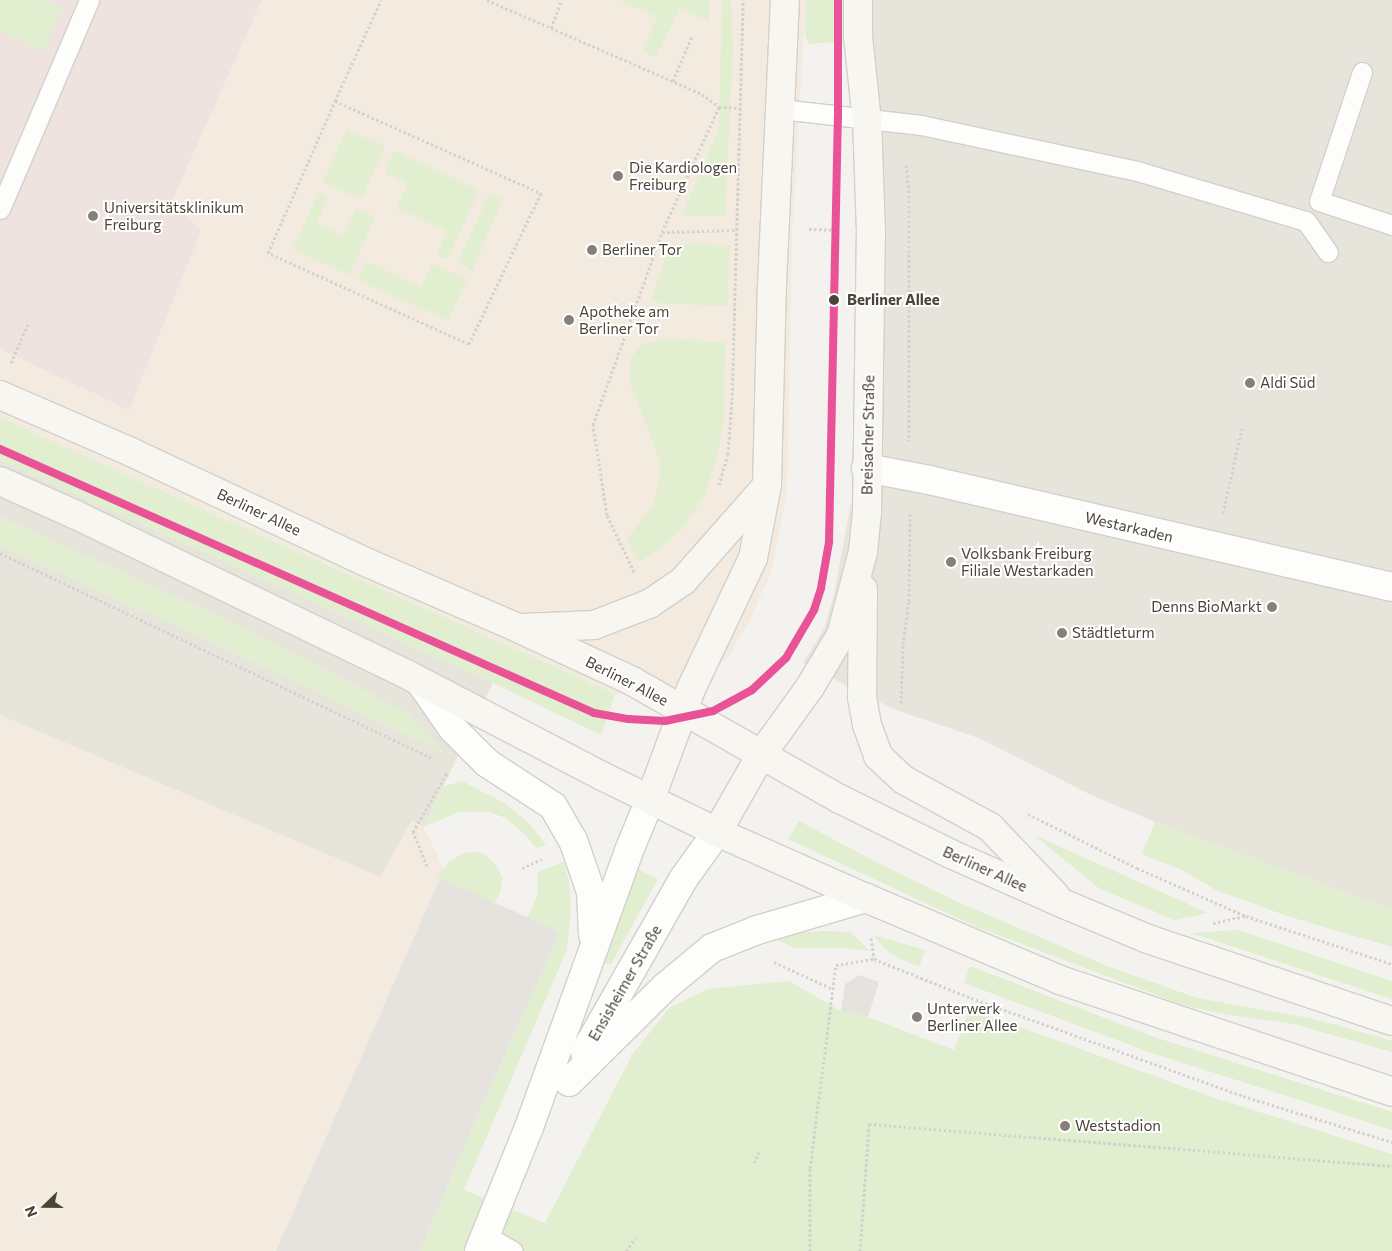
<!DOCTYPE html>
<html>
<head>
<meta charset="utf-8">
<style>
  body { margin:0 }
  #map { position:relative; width:1392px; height:1251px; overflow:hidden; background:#f4f2ee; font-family:Commissioner,sans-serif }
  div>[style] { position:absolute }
  .residential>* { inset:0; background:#e7e4dc }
  .commercial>* { inset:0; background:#f3ebdf }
  .industrial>* { inset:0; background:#e6e2de }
  .medical>* { inset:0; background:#eee3df }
  .green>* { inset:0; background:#e1eecf }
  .parking>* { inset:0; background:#e6e3df }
  .path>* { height:3px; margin-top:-1.5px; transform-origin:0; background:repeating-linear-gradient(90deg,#d3d2cc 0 2.5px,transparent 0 5px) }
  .roads { filter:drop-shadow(1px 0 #d2d0cb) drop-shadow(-1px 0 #d2d0cb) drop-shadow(0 1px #d2d0cb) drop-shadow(0 -1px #d2d0cb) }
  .service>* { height:19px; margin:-9.5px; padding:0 9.5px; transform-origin:9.5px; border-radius:9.5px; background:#fdfdfc }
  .pedestrian>* { height:28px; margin:-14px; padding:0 14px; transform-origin:14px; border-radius:14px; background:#fdfdfc }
  .minor>* { height:28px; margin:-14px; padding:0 14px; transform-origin:14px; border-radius:14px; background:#fdfdfc }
  .secondary>* { height:28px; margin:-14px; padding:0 14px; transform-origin:14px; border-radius:14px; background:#f7f6f1 }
  .tram-1>* { height:8px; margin:-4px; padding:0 4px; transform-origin:4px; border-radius:4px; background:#ea5297 }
  .dots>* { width:14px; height:14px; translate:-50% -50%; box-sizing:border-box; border:2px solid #fff; border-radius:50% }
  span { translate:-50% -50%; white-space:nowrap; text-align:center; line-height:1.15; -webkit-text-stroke:4px #fff; paint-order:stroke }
  .poi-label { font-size:15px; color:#4b4439 }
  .left { translate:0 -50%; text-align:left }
  .right { translate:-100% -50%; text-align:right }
  .stop-label { font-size:15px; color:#4b4439; font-weight:700 }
  .street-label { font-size:15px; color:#4b4439 }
  .north { position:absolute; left:20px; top:1181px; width:50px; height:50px; -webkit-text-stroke:4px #fff; paint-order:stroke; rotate:248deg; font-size:14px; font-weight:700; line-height:20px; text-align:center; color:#4b4439 }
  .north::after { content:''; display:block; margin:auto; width:18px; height:22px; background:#4b4439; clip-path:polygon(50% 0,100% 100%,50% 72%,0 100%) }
</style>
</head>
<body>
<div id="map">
  <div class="residential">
    <div style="clip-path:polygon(847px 0,1392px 0,1392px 910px,1155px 822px,1091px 795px,981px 739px,893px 709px,803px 663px,824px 629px,834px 594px,852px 498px,857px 159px)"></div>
    <div style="clip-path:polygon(0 460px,493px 683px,424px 827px,412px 821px,380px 877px,0 715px,0 546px,201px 637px,443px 752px,405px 712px,250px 631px,0 517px)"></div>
  </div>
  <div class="commercial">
    <div style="clip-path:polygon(262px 0,806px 0,792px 239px,787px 494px,771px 573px,748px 624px,729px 656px,710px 673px,670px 688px,639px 693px,615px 694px,128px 476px,0 417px,0 349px,130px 409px,172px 201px)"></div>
    <div style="clip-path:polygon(0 715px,380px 877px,412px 820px,424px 827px,443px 868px,437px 877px,440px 878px,276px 1251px,0 1251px)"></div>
  </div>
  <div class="industrial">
    <div style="clip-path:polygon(859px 975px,879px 982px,868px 1017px,841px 1011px,845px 984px)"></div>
  </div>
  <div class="medical">
    <div style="clip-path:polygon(0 0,262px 0,172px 201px,201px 231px,129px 410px,0 349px)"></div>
  </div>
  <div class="green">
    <div style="clip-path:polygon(0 0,42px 0,62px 8px,43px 52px,0 32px)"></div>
    <div style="clip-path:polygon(620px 0,709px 0,709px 21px,680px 8px,656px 57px,642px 51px,657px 17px)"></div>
    <div style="clip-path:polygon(722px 0,731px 0,733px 47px,725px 216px,682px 215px,719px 129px)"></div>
    <div style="clip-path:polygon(806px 0,847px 0,847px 41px,809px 44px,805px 36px)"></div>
    <div style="clip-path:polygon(347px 130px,385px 146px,361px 199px,323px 182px)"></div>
    <div style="clip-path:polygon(394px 151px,479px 190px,448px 259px,437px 255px,447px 231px,397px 208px,408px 184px,385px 173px)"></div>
    <div style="clip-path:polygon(319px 192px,328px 197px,316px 223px,344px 236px,356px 209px,375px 217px,349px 275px,293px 249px)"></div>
    <div style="clip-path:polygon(489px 194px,502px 200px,472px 270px,458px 263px)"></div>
    <div style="clip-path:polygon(670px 244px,730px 245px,727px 306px,660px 303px,652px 297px)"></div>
    <div style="clip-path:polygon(366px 262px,421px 287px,432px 264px,467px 279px,448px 320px,358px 280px)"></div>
    <div style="clip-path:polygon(661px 339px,725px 342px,724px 416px,717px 457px,704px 496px,683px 528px,657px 551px,639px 562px,627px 539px,653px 505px,660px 481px,660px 461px,629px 380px,630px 359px,641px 345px)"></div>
    <div style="clip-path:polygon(0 417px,128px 476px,615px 694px,601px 735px,493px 683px,0 460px)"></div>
    <div style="clip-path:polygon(0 517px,250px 631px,405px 712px,445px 753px,201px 637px,0 546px)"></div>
    <div style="clip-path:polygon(462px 781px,504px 803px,529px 823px,546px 845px,536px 848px,526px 835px,505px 818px,490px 812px,459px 812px,424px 827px,445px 786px)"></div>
    <div style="clip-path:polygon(799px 821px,878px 863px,960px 903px,1107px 966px,1197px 998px,1314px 1019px,1380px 1037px,1392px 1041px,1392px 1052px,1294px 1024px,1222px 1014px,1180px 1004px,977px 927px,788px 839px)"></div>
    <div style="clip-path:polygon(1155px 822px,1392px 910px,1392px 947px,1287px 916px,1216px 890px,1182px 870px,1142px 854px)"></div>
    <div style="clip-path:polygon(1034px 835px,1208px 913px,1175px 920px,1100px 889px)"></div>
    <div style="clip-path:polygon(477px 852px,486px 855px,495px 864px,503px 878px,500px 893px,494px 903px,437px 877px,449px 862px,464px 853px)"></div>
    <div style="clip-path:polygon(564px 862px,569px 883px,571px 907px,567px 950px,464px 1190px,545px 1223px,632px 1055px,669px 1008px,708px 989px,789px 981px,841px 1011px,868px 1017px,954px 1050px,968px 1013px,1001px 1020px,1212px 1097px,1392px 1154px,1392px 1251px,420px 1251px,473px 1126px,560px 932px,527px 918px,538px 894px,537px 876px,539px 871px)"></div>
    <div style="clip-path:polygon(635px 868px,658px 879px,611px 964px,604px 964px,602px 961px)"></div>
    <div style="clip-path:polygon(1238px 930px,1392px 981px,1392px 999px,1191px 933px)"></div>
    <div style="clip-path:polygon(823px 931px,850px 932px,870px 951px,844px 948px,795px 948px,775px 939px,795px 933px)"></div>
    <div style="clip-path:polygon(873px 935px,925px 950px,919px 967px,898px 958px,883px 947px)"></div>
    <div style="clip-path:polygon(970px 966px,1154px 1037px,1392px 1112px,1392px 1130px,1149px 1052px,964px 983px)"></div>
  </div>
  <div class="parking">
    <div style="clip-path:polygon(440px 878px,560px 932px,473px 1126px,420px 1251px,276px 1251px)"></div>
  </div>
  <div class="path">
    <div style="left:487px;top:0;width:235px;rotate:23.6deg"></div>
    <div style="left:702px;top:94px;width:21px;rotate:37deg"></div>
    <div style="left:719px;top:107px;width:137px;rotate:114.5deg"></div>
    <div style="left:551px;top:28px;width:30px;rotate:-69deg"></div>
    <div style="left:673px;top:81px;width:49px;rotate:-67.1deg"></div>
    <div style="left:335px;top:101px;width:226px;rotate:24.1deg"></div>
    <div style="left:541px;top:193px;width:167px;rotate:115.5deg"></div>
    <div style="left:469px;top:344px;width:221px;rotate:-155.6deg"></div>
    <div style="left:268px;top:253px;width:166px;rotate:-66.2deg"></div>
    <div style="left:335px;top:101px;width:111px;rotate:-65.5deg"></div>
    <div style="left:719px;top:107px;width:22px;rotate:3deg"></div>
    <div style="left:906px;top:165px;width:30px;rotate:84deg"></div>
    <div style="left:909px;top:195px;width:246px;rotate:90deg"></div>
    <div style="left:809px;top:229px;width:26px;rotate:2deg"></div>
    <div style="left:11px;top:363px;width:45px;rotate:-66.3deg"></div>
    <div style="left:719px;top:485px;width:32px;rotate:-74deg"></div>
    <div style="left:728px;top:454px;width:54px;rotate:-85.8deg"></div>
    <div style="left:732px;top:400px;width:400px;rotate:-88.4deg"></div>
    <div style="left:1223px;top:513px;width:87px;rotate:-77.4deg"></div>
    <div style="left:0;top:553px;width:477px;rotate:25.4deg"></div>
    <div style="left:634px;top:572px;width:63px;rotate:-115.3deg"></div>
    <div style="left:607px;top:515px;width:91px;rotate:-98.8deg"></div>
    <div style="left:593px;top:425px;width:205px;rotate:-70.3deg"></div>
    <div style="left:662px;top:232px;width:73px;rotate:-1.6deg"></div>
    <div style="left:901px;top:703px;width:59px;rotate:-88.1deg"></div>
    <div style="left:903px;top:644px;width:43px;rotate:-82.1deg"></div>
    <div style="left:909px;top:601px;width:89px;rotate:-89.4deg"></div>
    <div style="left:1028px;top:814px;width:122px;rotate:26.4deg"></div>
    <div style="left:1137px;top:868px;width:119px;rotate:23.8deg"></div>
    <div style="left:1246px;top:916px;width:154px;rotate:18.2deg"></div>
    <div style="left:427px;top:866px;width:37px;rotate:-112deg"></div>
    <div style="left:413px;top:832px;width:70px;rotate:-60.2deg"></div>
    <div style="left:522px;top:868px;width:22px;rotate:-24deg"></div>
    <div style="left:1213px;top:923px;width:33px;rotate:-12deg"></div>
    <div style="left:871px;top:938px;width:21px;rotate:82deg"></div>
    <div style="left:774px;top:962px;width:65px;rotate:24.6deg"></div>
    <div style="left:754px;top:1163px;width:12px;rotate:-66deg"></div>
    <div style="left:626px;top:1251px;width:16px;rotate:-55deg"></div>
    <div style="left:810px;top:1251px;width:83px;rotate:-90deg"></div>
    <div style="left:810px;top:1168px;width:205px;rotate:-82.7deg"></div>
    <div style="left:836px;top:965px;width:38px;rotate:-9deg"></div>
    <div style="left:874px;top:959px;width:105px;rotate:21.9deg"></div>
    <div style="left:971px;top:998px;width:289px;rotate:19.8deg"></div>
    <div style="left:1243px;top:1096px;width:156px;rotate:17.2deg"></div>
    <div style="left:860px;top:1251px;width:127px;rotate:-85.9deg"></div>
    <div style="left:869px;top:1124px;width:525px;rotate:4.59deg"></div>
  </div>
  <div class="roads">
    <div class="service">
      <div style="left:1362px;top:72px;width:136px;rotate:108.4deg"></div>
      <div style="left:1319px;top:201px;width:77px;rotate:18.2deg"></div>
      <div style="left:781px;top:109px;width:141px;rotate:6.5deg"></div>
      <div style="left:921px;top:125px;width:221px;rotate:12deg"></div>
      <div style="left:1137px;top:171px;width:176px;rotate:16.5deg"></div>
      <div style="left:1306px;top:221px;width:38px;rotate:55deg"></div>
      <div style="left:0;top:209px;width:227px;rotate:-66.9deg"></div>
      <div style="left:485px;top:1235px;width:32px;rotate:30deg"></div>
    </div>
    <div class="pedestrian">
      <div style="left:866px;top:468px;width:64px;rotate:10.8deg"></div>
      <div style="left:929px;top:480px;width:475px;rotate:13deg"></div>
    </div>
    <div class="minor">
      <div style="left:421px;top:683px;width:56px;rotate:55.2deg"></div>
      <div style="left:453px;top:729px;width:48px;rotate:45deg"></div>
      <div style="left:487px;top:763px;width:79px;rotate:33.1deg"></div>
      <div style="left:553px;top:806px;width:39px;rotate:60deg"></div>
      <div style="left:573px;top:840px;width:55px;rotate:70.9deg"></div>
      <div style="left:591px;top:892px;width:43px;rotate:87.3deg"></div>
      <div style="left:585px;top:1052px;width:200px;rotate:-60.4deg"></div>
      <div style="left:684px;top:878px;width:57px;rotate:-54.3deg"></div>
      <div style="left:569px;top:1082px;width:135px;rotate:-44.7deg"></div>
      <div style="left:665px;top:987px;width:61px;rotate:-39.7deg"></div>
      <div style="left:712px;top:948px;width:48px;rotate:-21.8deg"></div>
      <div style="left:757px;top:930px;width:114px;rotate:-16.4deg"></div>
      <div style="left:479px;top:1251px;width:131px;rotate:-68deg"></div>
      <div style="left:528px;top:1130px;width:294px;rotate:-70.1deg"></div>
      <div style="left:628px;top:853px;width:57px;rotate:-67.5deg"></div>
    </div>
    <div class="secondary">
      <div style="left:0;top:395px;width:143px;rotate:23.5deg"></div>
      <div style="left:131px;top:452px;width:262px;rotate:25.1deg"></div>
      <div style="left:368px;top:563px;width:163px;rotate:23.4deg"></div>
      <div style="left:518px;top:628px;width:126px;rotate:24.9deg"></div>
      <div style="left:632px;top:681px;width:239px;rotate:29.6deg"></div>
      <div style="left:840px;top:799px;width:124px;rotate:26.4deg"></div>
      <div style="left:951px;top:854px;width:124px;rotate:23.9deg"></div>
      <div style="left:1064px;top:904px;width:91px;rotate:22.6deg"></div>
      <div style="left:1148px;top:939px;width:257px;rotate:18.6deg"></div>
      <div style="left:0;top:481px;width:83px;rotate:24.1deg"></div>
      <div style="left:76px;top:515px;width:369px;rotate:25.7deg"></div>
      <div style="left:408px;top:675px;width:219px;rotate:27.5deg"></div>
      <div style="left:602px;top:776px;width:128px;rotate:26deg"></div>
      <div style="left:717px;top:832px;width:163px;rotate:23.9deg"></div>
      <div style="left:866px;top:898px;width:211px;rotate:22.9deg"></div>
      <div style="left:1060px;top:980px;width:350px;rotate:18.6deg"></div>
      <div style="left:863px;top:589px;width:108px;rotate:90.5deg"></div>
      <div style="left:862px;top:697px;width:28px;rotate:80deg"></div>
      <div style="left:867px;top:725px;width:33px;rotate:70deg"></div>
      <div style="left:878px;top:756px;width:35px;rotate:43deg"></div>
      <div style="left:904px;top:780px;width:98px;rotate:28.7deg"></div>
      <div style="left:990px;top:827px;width:94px;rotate:46.3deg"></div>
      <div style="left:522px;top:628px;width:72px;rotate:-2.4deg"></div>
      <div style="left:594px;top:625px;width:59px;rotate:-20.9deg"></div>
      <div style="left:649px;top:604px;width:41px;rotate:-34.1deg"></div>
      <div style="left:683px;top:581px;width:124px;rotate:-48.6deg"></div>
      <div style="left:650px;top:800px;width:118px;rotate:-69.7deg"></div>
      <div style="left:691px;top:689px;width:145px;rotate:-64.7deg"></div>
      <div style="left:753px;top:558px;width:74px;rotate:-79.1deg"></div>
      <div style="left:767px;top:485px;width:200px;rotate:-88.6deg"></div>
      <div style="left:772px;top:285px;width:285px;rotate:-87.4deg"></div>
      <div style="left:717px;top:832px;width:89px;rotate:-60.3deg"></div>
      <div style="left:761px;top:755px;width:84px;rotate:-54.2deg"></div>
      <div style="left:810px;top:687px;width:61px;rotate:-59.2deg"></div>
      <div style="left:841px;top:635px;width:86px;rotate:-75.2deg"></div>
      <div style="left:863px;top:552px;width:40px;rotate:-84.3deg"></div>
      <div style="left:867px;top:512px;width:279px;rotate:-89.2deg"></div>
      <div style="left:871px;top:233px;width:112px;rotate:-92deg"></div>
      <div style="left:867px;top:121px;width:84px;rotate:-96.1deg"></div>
      <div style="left:858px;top:37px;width:37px;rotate:-90deg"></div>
    </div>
  </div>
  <div class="tram-1">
    <div style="left:0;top:449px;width:650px;rotate:23.96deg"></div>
    <div style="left:594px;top:713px;width:35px;rotate:10deg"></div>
    <div style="left:628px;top:719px;width:37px;rotate:3deg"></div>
    <div style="left:665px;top:721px;width:49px;rotate:-11.8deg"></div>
    <div style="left:713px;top:711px;width:44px;rotate:-28.3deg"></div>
    <div style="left:752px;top:690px;width:47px;rotate:-43.3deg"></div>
    <div style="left:786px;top:658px;width:56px;rotate:-59.7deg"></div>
    <div style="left:814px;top:610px;width:23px;rotate:-72deg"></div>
    <div style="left:821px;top:588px;width:47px;rotate:-80.1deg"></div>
    <div style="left:829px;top:542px;width:425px;rotate:-88.8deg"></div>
    <div style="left:838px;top:117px;width:117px;rotate:-90deg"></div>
  </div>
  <div class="dots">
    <div style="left:618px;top:176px;background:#868178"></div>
    <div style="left:93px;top:216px;background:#868178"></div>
    <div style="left:592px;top:250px;background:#868178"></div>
    <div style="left:834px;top:300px;background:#4b4439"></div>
    <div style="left:569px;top:320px;background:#868178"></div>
    <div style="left:1250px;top:383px;background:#868178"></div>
    <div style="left:951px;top:562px;background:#868178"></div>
    <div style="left:1272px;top:607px;background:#868178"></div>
    <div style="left:1062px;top:633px;background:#868178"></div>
    <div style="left:917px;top:1017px;background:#868178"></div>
    <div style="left:1065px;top:1126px;background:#868178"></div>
  </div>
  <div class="poi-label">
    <span class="left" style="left:629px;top:176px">Die Kardiologen<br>Freiburg</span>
    <span class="left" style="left:104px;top:216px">Universitätsklinikum<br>Freiburg</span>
    <span class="left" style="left:602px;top:250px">Berliner Tor</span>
    <span class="left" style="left:579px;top:320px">Apotheke am<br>Berliner Tor</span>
    <span class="left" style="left:1260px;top:383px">Aldi Süd</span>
    <span class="left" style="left:961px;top:562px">Volksbank Freiburg<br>Filiale Westarkaden</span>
    <span class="right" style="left:1262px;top:607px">Denns BioMarkt</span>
    <span class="left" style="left:1072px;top:633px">Städtleturm</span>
    <span class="left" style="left:927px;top:1017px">Unterwerk<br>Berliner Allee</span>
    <span class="left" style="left:1075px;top:1126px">Weststadion</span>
  </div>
  <div class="stop-label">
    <span class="left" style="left:847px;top:300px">Berliner Allee</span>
  </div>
  <div class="street-label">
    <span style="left:868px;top:435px;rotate:-89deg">Breisacher Straße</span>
    <span style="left:259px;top:512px;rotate:25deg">Berliner Allee</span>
    <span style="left:1129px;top:527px;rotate:13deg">Westarkaden</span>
    <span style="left:627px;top:681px;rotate:27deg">Berliner Allee</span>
    <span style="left:985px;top:869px;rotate:24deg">Berliner Allee</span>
    <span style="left:625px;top:983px;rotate:-60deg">Ensisheimer Straße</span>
  </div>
  <div class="north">N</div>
</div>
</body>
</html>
